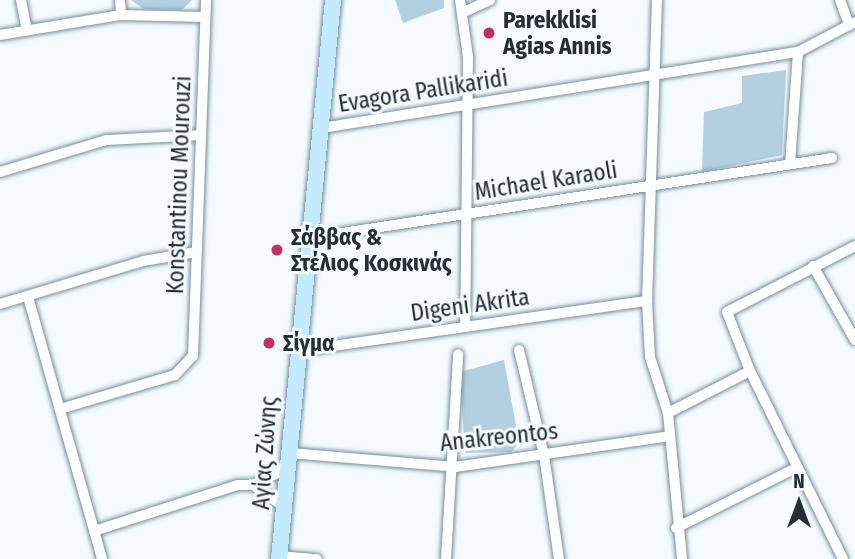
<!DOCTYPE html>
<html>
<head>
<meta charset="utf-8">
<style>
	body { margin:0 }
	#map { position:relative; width:855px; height:559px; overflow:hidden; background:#f4fafd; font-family:"Fira Sans Condensed",sans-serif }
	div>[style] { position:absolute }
	.green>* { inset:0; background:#b4cfe0 }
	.roads { filter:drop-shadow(0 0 2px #738e9d) drop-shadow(0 0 2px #738e9d) }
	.street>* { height:10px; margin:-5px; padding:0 5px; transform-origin:5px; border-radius:5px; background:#fff }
	.secondary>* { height:16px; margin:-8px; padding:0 8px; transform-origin:8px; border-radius:8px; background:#c4ebfd }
	.dots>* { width:19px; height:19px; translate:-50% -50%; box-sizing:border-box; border:4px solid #f4fafd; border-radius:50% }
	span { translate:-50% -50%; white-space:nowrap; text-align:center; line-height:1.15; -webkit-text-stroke:6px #f4fafd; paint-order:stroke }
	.poi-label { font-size:23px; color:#232e35; font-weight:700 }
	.left { translate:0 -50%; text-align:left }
	.street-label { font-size:23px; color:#232e35 }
	.north { position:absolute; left:764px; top:468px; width:70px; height:70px; -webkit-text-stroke:5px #f4fafd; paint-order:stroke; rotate:0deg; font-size:19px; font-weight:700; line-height:28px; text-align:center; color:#232e35 }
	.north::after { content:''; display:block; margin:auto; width:24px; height:32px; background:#232e35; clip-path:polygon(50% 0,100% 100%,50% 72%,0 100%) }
</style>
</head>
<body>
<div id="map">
	<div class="green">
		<i style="clip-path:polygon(131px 0,192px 0,182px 10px,144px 9px)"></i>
		<i style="clip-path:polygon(395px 0,444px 0,444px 8px,403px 23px)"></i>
		<i style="clip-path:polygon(786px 70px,782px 155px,702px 172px,704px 112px,742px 103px,742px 76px)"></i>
		<i style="clip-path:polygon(504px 360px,519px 443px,511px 452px,465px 453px,460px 372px)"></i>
	</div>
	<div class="roads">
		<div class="street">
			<i style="left:21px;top:0;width:31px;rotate:79deg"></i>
			<i style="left:120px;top:0;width:15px;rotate:86deg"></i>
			<i style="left:460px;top:0;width:58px;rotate:82deg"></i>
			<i style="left:468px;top:57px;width:270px;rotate:90.6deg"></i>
			<i style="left:657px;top:0;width:301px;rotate:91.9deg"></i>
			<i style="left:647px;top:301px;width:56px;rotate:86.9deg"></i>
			<i style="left:650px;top:357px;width:59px;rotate:72.2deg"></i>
			<i style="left:668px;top:413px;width:147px;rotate:84.5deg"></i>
			<i style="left:840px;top:0;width:27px;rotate:70deg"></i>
			<i style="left:462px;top:13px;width:31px;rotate:-25deg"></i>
			<i style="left:0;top:35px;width:123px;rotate:-9.4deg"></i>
			<i style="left:121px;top:15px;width:84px;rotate:1.4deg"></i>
			<i style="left:322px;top:128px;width:482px;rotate:-9.1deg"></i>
			<i style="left:798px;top:52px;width:64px;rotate:-27.8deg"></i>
			<i style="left:790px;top:164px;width:112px;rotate:-85.9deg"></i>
			<i style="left:0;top:172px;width:112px;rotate:-16.7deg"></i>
			<i style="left:107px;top:140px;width:94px;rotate:-3deg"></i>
			<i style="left:309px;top:238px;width:529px;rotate:-8.7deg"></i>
			<i style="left:813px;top:266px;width:85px;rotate:60.4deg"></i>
			<i style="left:28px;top:297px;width:272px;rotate:74.2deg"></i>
			<i style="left:0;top:304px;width:149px;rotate:-16.7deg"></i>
			<i style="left:143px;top:261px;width:54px;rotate:-9.6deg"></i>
			<i style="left:519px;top:350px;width:108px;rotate:76.6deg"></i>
			<i style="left:544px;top:455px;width:105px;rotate:81.8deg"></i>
			<i style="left:298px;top:351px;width:353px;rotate:-8.2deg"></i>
			<i style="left:60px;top:409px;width:120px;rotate:-16.5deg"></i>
			<i style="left:175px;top:375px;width:26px;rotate:-47deg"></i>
			<i style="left:193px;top:356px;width:356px;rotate:-87.9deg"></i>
			<i style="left:668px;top:413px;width:92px;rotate:-27.1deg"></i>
			<i style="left:290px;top:453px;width:166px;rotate:4.8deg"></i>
			<i style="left:455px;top:467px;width:216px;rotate:-8.2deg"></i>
			<i style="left:253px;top:485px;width:38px;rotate:35deg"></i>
			<i style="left:676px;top:528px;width:136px;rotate:-26.6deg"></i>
			<i style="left:94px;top:531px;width:151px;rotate:-17.7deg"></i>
			<i style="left:238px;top:485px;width:15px"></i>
			<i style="left:253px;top:485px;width:39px;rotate:-26deg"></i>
			<i style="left:279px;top:556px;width:38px;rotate:5deg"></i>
			<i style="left:446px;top:559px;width:205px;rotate:-86.6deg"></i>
			<i style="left:843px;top:559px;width:210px;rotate:-116.3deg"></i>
			<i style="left:750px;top:371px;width:63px;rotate:-111.3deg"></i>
			<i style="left:727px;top:312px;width:144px;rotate:-27.3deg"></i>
		</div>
		<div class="secondary">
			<i style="left:279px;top:559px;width:562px;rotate:-84.48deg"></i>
		</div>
	</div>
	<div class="dots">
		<i style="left:489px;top:33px;background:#c03262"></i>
		<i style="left:277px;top:250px;background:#c03262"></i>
		<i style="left:269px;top:343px;background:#c03262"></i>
	</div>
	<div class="poi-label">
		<span class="left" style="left:503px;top:33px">Parekklisi<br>Agias Annis</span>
		<span class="left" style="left:291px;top:250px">Σάββας &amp;<br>Στέλιος Κοσκινάς</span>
		<span class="left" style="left:283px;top:343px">Σίγμα</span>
	</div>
	<div class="street-label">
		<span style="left:423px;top:91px;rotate:-9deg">Evagora Pallikaridi</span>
		<span style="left:546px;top:181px;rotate:-9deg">Michael Karaoli</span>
		<span style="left:179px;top:185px;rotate:-88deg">Konstantinou Mourouzi</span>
		<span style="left:470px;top:305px;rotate:-8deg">Digeni Akrita</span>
		<span style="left:499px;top:437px;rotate:-6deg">Anakreontos</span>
		<span style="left:265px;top:453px;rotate:-86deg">Αγίας Ζώνης</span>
	</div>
	<div class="north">N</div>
</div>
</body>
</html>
